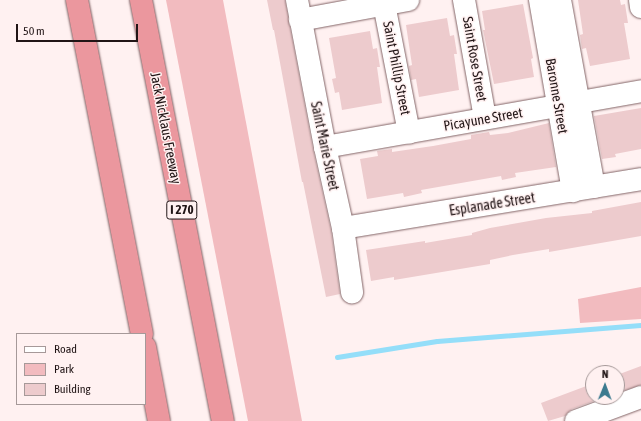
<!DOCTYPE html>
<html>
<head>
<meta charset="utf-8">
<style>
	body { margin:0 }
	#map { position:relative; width:641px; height:421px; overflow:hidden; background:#fff1f1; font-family:"Asap Condensed",sans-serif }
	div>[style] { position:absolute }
	.green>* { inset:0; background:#f2bbbf }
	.stream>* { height:5px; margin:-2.5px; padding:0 2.5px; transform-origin:2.5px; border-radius:2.5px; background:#94def9 }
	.building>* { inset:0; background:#edcbcd }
	.roads { filter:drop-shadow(0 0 1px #836567) drop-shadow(0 0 1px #836567) }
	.minor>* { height:22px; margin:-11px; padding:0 11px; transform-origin:11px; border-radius:11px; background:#fff }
	.highway>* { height:22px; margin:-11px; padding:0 11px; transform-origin:11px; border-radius:11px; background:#eb979e }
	span { translate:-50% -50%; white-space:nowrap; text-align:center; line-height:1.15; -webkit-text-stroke:3px #fff1f1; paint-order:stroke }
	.shield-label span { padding:1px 3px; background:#fff1f1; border:1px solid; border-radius:3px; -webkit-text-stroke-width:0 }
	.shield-label { font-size:13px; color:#211516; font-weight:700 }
	.street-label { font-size:14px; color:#211516 }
	.legend { position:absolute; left:16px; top:333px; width:130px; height:72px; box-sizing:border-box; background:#fff1f1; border:1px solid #a69999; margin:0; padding:5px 7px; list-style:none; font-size:12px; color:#211516 }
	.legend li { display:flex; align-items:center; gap:8px; height:20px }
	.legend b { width:20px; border:1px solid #a69999 }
	.north { position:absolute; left:585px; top:365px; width:40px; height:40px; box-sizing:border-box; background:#fff1f1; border:1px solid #a69999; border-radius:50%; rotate:1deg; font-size:11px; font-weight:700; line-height:16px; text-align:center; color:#211516 }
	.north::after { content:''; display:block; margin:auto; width:14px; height:18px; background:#3c7a8f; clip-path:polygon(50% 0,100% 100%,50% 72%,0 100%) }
	.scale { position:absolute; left:16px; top:24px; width:122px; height:18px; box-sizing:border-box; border:2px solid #211516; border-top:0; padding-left:5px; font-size:12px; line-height:14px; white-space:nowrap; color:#211516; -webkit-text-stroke:3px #fff1f1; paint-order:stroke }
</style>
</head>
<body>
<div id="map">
	<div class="green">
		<i style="clip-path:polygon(166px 0,223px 0,302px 421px,248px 421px)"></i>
		<i style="clip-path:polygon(641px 287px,641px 319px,580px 323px,578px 299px)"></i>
	</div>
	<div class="stream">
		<i style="left:337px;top:357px;width:101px;rotate:-9.1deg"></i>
		<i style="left:437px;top:341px;width:205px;rotate:-4.5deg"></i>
	</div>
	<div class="building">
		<i style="clip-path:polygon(267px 0,285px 0,313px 149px,331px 230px,340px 294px,326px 297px,303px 182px,302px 182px,274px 30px,273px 30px)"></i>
		<i style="clip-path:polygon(578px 0,620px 0,621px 5px,625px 4px,628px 23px,624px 23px,630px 59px,590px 66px,586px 48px,582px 49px,580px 35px,583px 34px)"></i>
		<i style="clip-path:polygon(523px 4px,533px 58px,531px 59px,534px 77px,494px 84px,483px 30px,485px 30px,482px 11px)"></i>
		<i style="clip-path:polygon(447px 18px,450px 36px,454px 35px,457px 54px,454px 54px,459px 90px,419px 97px,416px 79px,411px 80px,409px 66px,412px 65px,406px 25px)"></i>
		<i style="clip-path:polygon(370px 31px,373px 49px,377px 48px,380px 67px,377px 67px,382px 103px,342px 110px,339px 92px,335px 93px,332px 79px,336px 78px,329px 38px)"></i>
		<i style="clip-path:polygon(641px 108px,641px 149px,615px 154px,616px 157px,602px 159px,594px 116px)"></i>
		<i style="clip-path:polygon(549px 123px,556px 167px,515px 173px,516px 177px,502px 180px,501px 176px,421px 190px,422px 193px,404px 197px,403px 193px,367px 199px,360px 159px,378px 156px,377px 151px,392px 149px,392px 152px,433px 146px,471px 139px,471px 135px,489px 132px,490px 135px,508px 133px)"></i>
		<i style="clip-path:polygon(641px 202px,641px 236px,549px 252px,549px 249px,513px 255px,490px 260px,490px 264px,394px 280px,394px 277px,371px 281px,366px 250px,425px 241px,425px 243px,472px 235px,472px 233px,490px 228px,546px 218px,592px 213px,592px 211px)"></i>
		<i style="clip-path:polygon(641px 366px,641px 385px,617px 393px,617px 375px)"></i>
		<i style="clip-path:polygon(589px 385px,594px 401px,572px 409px,565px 416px,548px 421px,541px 403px)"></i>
	</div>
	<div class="roads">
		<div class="minor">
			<i style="left:297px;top:0;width:150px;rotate:79.2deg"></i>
			<i style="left:325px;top:147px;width:83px;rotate:77.5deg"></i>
			<i style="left:343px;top:228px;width:65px;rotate:82deg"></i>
			<i style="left:464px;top:0;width:120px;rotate:79.9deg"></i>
			<i style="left:540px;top:0;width:194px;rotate:80.2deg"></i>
			<i style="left:560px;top:0;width:190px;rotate:79.7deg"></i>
			<i style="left:640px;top:0;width:7px;rotate:82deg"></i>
			<i style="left:384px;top:4px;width:131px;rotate:79deg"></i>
			<i style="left:300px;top:20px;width:110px;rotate:-10.5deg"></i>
			<i style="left:325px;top:147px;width:321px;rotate:-10deg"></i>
			<i style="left:343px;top:228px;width:302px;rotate:-9.3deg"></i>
			<i style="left:576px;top:421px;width:69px;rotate:-20.3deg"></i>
		</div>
		<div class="highway">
			<i style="left:77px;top:0;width:340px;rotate:79deg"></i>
			<i style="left:141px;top:0;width:429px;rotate:79deg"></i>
			<i style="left:145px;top:347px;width:75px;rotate:79.3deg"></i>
		</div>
	</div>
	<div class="shield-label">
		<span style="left:182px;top:210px">I 270</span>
	</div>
	<div class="street-label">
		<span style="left:475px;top:59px;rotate:80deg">Saint Rose Street</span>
		<span style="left:397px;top:68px;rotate:79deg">Saint Phillip Street</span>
		<span style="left:557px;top:96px;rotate:80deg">Baronne Street</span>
		<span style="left:483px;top:119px;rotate:-10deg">Picayune Street</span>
		<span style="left:166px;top:128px;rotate:79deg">Jack Nicklaus Freeway</span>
		<span style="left:325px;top:146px;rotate:78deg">Saint Marie Street</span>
		<span style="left:492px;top:204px;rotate:-9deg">Esplanade Street</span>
	</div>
	<ul class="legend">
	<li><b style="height:5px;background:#fff"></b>Road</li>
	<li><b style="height:11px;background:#f2bbbf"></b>Park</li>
	<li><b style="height:11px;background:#edcbcd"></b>Building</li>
	</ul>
	<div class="north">N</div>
	<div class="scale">50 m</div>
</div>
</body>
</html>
